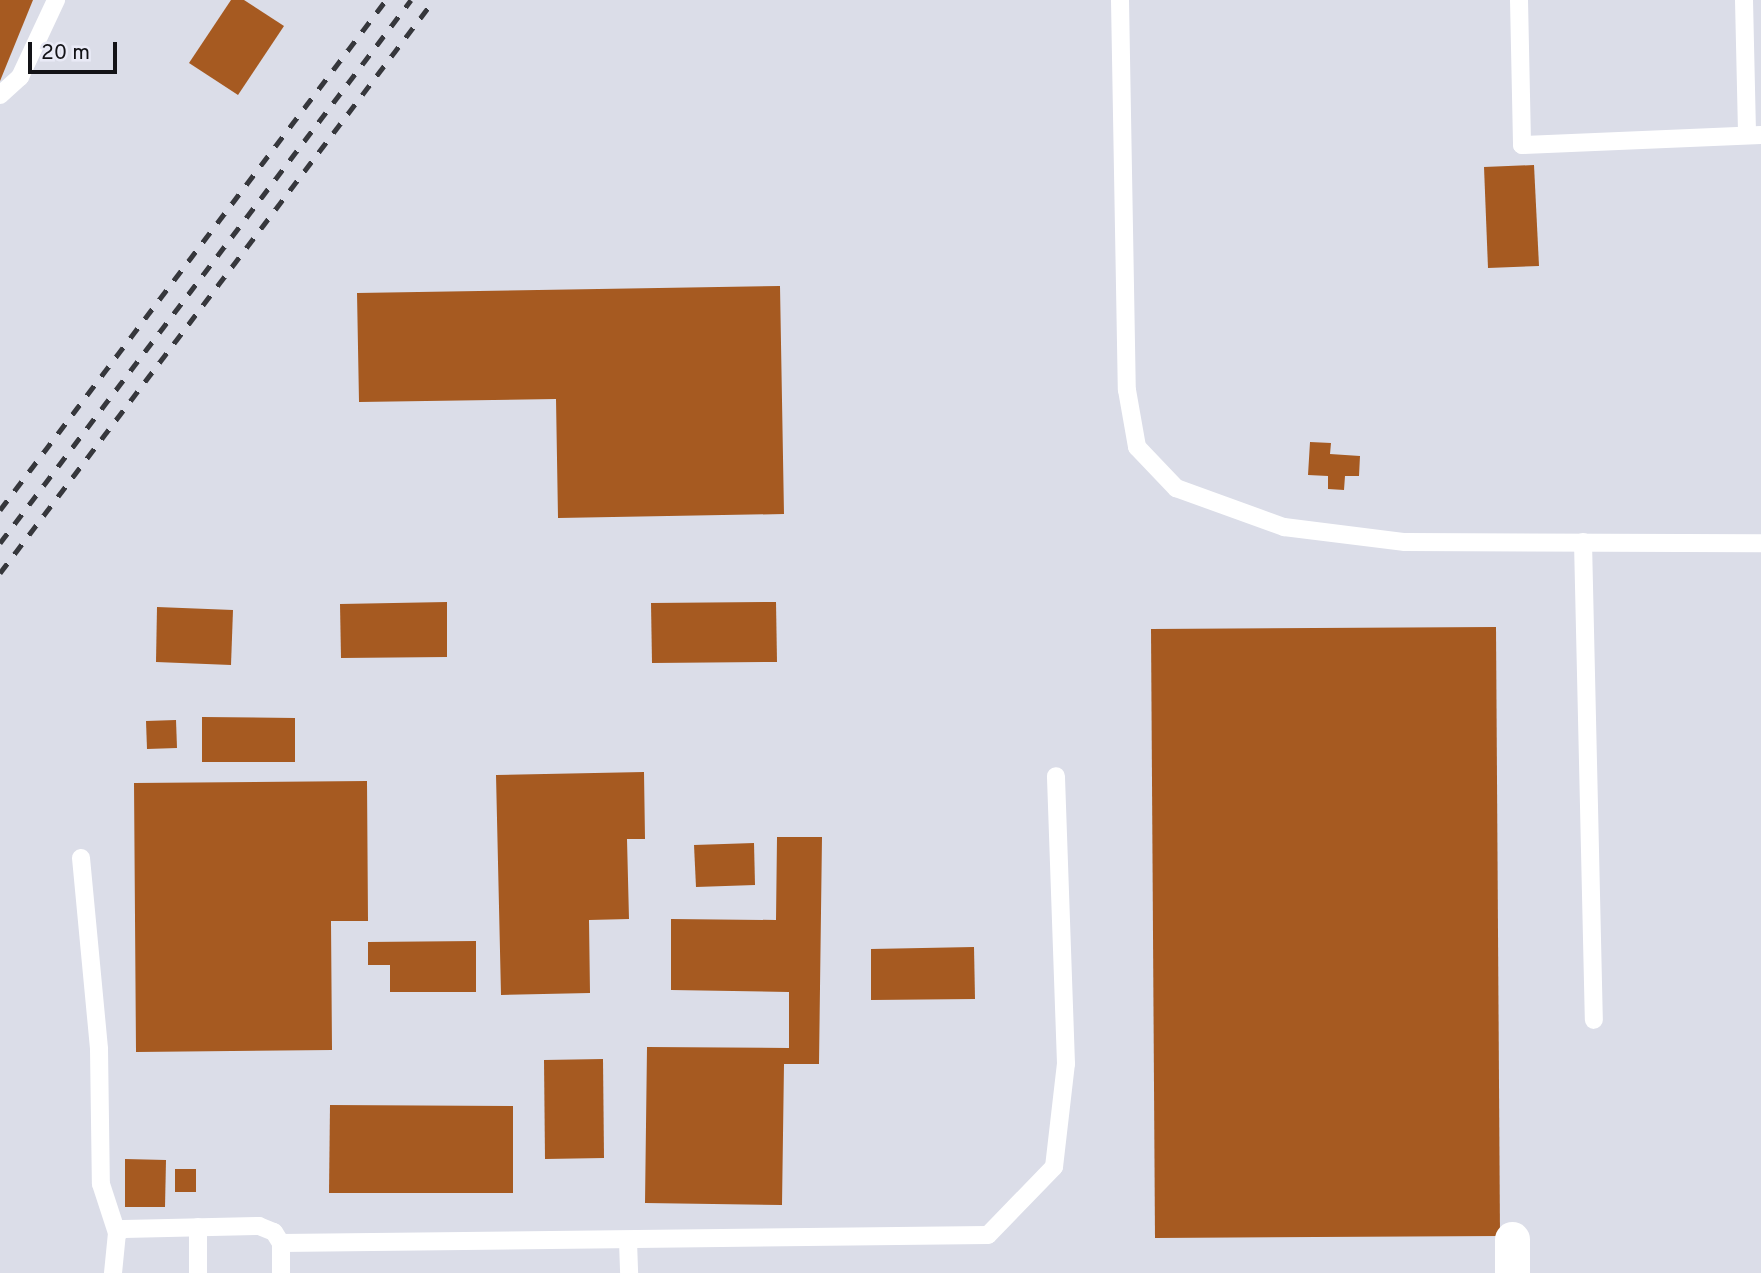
<!DOCTYPE html>
<html>
<head>
<meta charset="utf-8">
<style>
	body { margin:0 }
	#map { position:relative; width:1761px; height:1273px; overflow:hidden; background:#dbdde8; font-family:Overpass,sans-serif }
	div>[style] { position:absolute }
	.building>* { inset:0; background:#a65a21 }
	.lane>* { height:18px; margin:-9px; padding:0 9px; transform-origin:9px; border-radius:9px; background:#fff }
	.street>* { height:35px; margin:-17.5px; padding:0 17.5px; transform-origin:17.5px; border-radius:17.5px; background:#fff }
	.rail>* { height:5px; margin-top:-2.5px; transform-origin:0; background:repeating-linear-gradient(90deg,#36373c 0 12px,transparent 0 24px) }
	span { translate:-50% -50%; white-space:nowrap; text-align:center; line-height:1.15; -webkit-text-stroke:6px #e9eaf6; paint-order:stroke }
	.scale { position:absolute; left:28px; top:42px; width:89px; height:32px; box-sizing:border-box; border:4px solid #131317; border-top:0; padding-left:9px; font-size:21px; line-height:24px; white-space:nowrap; color:#131317; -webkit-text-stroke:5px #e9eaf6; paint-order:stroke }
</style>
</head>
<body>
<div id="map">
	<div class="building">
		<i style="clip-path:polygon(0 0,33px 0,0 81px)"></i>
		<i style="clip-path:polygon(231px 0,244px 0,284px 26px,238px 95px,189px 63px)"></i>
		<i style="clip-path:polygon(1534px 165px,1539px 266px,1488px 268px,1484px 167px)"></i>
		<i style="clip-path:polygon(780px 286px,784px 514px,558px 518px,556px 399px,359px 402px,357px 293px)"></i>
		<i style="clip-path:polygon(1310px 442px,1331px 443px,1330px 454px,1360px 456px,1359px 476px,1345px 476px,1344px 490px,1328px 489px,1328px 476px,1308px 475px)"></i>
		<i style="clip-path:polygon(447px 602px,447px 657px,341px 658px,340px 604px)"></i>
		<i style="clip-path:polygon(776px 602px,777px 662px,652px 663px,651px 603px)"></i>
		<i style="clip-path:polygon(157px 607px,233px 610px,231px 665px,156px 662px)"></i>
		<i style="clip-path:polygon(1496px 627px,1500px 1236px,1155px 1238px,1151px 629px)"></i>
		<i style="clip-path:polygon(202px 717px,295px 718px,295px 762px,202px 762px)"></i>
		<i style="clip-path:polygon(176px 720px,177px 748px,147px 749px,146px 721px)"></i>
		<i style="clip-path:polygon(644px 772px,645px 839px,627px 839px,629px 919px,589px 920px,590px 993px,501px 995px,496px 775px)"></i>
		<i style="clip-path:polygon(367px 781px,368px 921px,331px 921px,332px 1050px,136px 1052px,134px 783px)"></i>
		<i style="clip-path:polygon(777px 837px,822px 837px,819px 1064px,784px 1064px,782px 1205px,645px 1203px,647px 1047px,789px 1048px,789px 992px,671px 990px,671px 919px,776px 920px)"></i>
		<i style="clip-path:polygon(754px 843px,755px 885px,696px 887px,694px 845px)"></i>
		<i style="clip-path:polygon(476px 941px,476px 992px,390px 992px,390px 965px,368px 965px,368px 942px)"></i>
		<i style="clip-path:polygon(974px 947px,975px 999px,871px 1000px,871px 949px)"></i>
		<i style="clip-path:polygon(603px 1059px,604px 1158px,545px 1159px,544px 1060px)"></i>
		<i style="clip-path:polygon(330px 1105px,513px 1106px,513px 1193px,329px 1193px)"></i>
		<i style="clip-path:polygon(125px 1159px,166px 1160px,165px 1207px,125px 1207px)"></i>
		<i style="clip-path:polygon(175px 1169px,196px 1169px,196px 1192px,175px 1192px)"></i>
	</div>
	<div class="lane">
		<i style="left:1120px;top:0;width:390px;rotate:89deg"></i>
		<i style="left:1127px;top:390px;width:58px;rotate:80deg"></i>
		<i style="left:1137px;top:447px;width:57px;rotate:46.4deg"></i>
		<i style="left:1176px;top:488px;width:115px;rotate:19.9deg"></i>
		<i style="left:1284px;top:527px;width:122px;rotate:7.1deg"></i>
		<i style="left:1405px;top:542px;width:356px;rotate:0.2deg"></i>
		<i style="left:1519px;top:0;width:145px;rotate:88.8deg"></i>
		<i style="left:1522px;top:145px;width:239px;rotate:-2.4deg"></i>
		<i style="left:1744px;top:0;width:135px;rotate:88.7deg"></i>
		<i style="left:0;top:95px;width:27px;rotate:-42deg"></i>
		<i style="left:20px;top:77px;width:85px;rotate:-64.9deg"></i>
		<i style="left:1583px;top:542px;width:478px;rotate:88.7deg"></i>
		<i style="left:81px;top:858px;width:192px;rotate:84.6deg"></i>
		<i style="left:99px;top:1049px;width:135px;rotate:89.2deg"></i>
		<i style="left:101px;top:1184px;width:52px;rotate:71.9deg"></i>
		<i style="left:628px;top:1241px;width:32px;rotate:88deg"></i>
		<i style="left:281px;top:1243px;width:707px;rotate:-0.65deg"></i>
		<i style="left:988px;top:1235px;width:95px;rotate:-45.9deg"></i>
		<i style="left:1054px;top:1167px;width:104px;rotate:-83.4deg"></i>
		<i style="left:1066px;top:1064px;width:288px;rotate:-92deg"></i>
		<i style="left:113px;top:1273px;width:40px;rotate:-84.3deg"></i>
		<i style="left:117px;top:1233px;width:8px;rotate:-30deg"></i>
		<i style="left:124px;top:1229px;width:135px;rotate:-1.3deg"></i>
		<i style="left:259px;top:1226px;width:16px;rotate:22deg"></i>
		<i style="left:274px;top:1232px;width:13px;rotate:58deg"></i>
		<i style="left:281px;top:1243px;width:30px;rotate:90deg"></i>
		<i style="left:198px;top:1273px;width:46px;rotate:-90deg"></i>
	</div>
	<div class="street">
		<i style="left:1512px;top:1239px;width:34px;rotate:90deg"></i>
	</div>
	<div class="rail">
		<i style="left:0;top:510px;width:640px;rotate:-52.88deg"></i>
		<i style="left:0;top:543px;width:681px;rotate:-52.88deg"></i>
		<i style="left:0;top:573px;width:719px;rotate:-52.86deg"></i>
	</div>
	<div class="scale">20 m</div>
</div>
</body>
</html>
